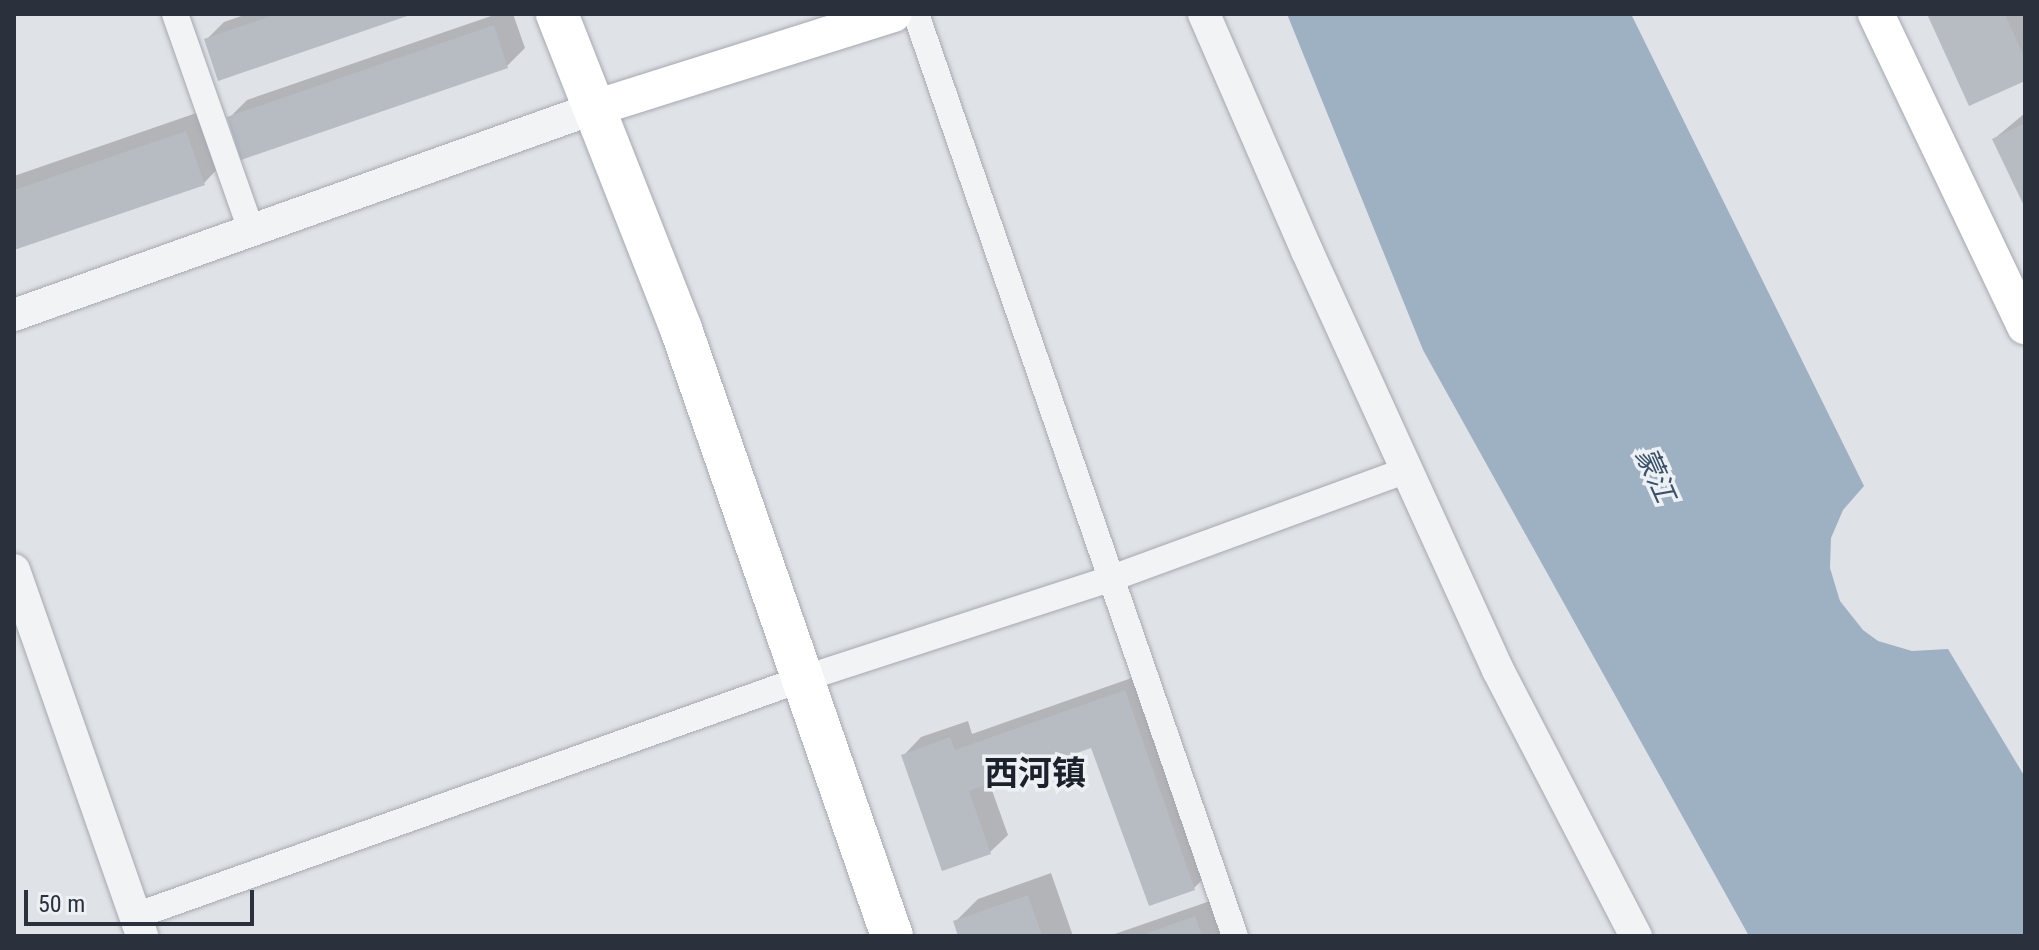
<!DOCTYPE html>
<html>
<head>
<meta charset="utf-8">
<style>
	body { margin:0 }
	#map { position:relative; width:2039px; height:950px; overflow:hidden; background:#dfe2e6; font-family:"Roboto Condensed","Noto Sans SC",sans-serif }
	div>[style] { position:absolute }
	.water>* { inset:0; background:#9eb1c3 }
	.shadow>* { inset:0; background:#0003 }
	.building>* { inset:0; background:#b7bcc3 }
	.roads { filter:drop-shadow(0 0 2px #a5a9b0) drop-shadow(0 0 2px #a5a9b0) }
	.minor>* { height:26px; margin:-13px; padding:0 13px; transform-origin:13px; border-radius:13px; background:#f1f3f5 }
	.tertiary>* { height:32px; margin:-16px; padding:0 16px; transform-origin:16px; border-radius:16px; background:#f1f3f5 }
	.secondary>* { height:36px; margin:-18px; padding:0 18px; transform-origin:18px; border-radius:18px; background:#fff }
	.trunk>* { height:42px; margin:-21px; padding:0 21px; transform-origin:21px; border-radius:21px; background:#fff }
	span { translate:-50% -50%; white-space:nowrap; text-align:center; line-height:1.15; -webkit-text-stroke:7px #eef1f4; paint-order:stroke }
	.water-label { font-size:28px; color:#39516b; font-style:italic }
	.district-label { font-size:34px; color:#1c222c; font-weight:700 }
	.frame { position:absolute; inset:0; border:16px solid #2a313c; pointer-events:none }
	.scale { position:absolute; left:24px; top:890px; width:230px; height:36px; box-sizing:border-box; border:4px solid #2a313c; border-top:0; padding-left:10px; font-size:24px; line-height:28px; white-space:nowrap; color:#2a313c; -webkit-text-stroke:6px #eef1f4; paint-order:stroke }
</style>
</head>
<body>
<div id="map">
	<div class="water">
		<i style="clip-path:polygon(1287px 14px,1631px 14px,1864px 486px,1843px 510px,1831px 538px,1830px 568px,1840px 601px,1863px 630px,1878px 641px,1912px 651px,1948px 649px,2025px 777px,2025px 936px,1749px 936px,1423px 350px)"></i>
	</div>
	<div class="shadow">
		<i style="clip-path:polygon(247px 14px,408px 14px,206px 40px,224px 22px)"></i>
		<i style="clip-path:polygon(497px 14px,513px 14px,525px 48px,507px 66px,229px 118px,247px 100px)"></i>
		<i style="clip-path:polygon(1930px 14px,2025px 14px,2025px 79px)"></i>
		<i style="clip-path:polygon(208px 109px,226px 160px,204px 183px,14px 248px,14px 176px)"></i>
		<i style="clip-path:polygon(2025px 113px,2025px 204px,1994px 139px)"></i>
		<i style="clip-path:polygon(1143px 674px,1206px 876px,1194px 888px,1092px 746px,989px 782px,1008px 835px,990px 852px,904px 755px,921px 737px,968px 721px,972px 734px)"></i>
		<i style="clip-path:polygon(1051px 873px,1073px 936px,960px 936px,955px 922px,978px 899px)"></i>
		<i style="clip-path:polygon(1213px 900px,1226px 936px,1109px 936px)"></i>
	</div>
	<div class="building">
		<i style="clip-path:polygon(276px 14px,413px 14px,218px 81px,204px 39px)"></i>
		<i style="clip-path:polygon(1927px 14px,2005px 14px,2025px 59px,2025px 81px,1969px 106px)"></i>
		<i style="clip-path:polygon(494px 25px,508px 68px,241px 160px,227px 117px)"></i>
		<i style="clip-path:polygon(2025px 123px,2025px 208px,1992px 139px)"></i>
		<i style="clip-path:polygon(186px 131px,205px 185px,14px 250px,14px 190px)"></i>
		<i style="clip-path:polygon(1125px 690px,1195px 890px,1149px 906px,1091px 748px,969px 791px,991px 854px,942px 871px,901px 755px,950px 737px,955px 750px)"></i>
		<i style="clip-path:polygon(1028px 895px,1042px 936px,958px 936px,953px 921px)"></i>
		<i style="clip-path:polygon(1195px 916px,1202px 936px,1140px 936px)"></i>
	</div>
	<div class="roads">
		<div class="minor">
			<i style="left:175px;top:14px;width:229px;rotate:70.6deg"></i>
			<i style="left:916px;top:14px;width:976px;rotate:70.92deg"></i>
			<i style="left:135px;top:916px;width:708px;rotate:-19.56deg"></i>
			<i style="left:802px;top:679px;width:326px;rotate:-18deg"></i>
			<i style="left:1112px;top:578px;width:314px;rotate:-20.1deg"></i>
		</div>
		<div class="tertiary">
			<i style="left:1204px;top:14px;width:258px;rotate:66.5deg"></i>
			<i style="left:1307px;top:251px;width:460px;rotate:65.5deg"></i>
			<i style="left:1498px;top:670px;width:300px;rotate:62.6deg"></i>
			<i style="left:14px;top:315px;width:617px;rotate:-19.61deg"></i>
			<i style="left:14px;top:570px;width:388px;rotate:70.7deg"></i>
		</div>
		<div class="secondary">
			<i style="left:1876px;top:14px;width:346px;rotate:64.5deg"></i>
			<i style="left:595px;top:108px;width:313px;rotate:-17.5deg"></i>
		</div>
		<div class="trunk">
			<i style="left:557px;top:14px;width:339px;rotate:68.5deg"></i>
			<i style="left:681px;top:329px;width:643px;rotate:70.83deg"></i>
		</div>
	</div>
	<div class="water-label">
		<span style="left:1655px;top:475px;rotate:66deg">蒙江</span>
	</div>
	<div class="district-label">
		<span style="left:1035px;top:774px">西河镇</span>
	</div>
	<div class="frame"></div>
	<div class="scale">50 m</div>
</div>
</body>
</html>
